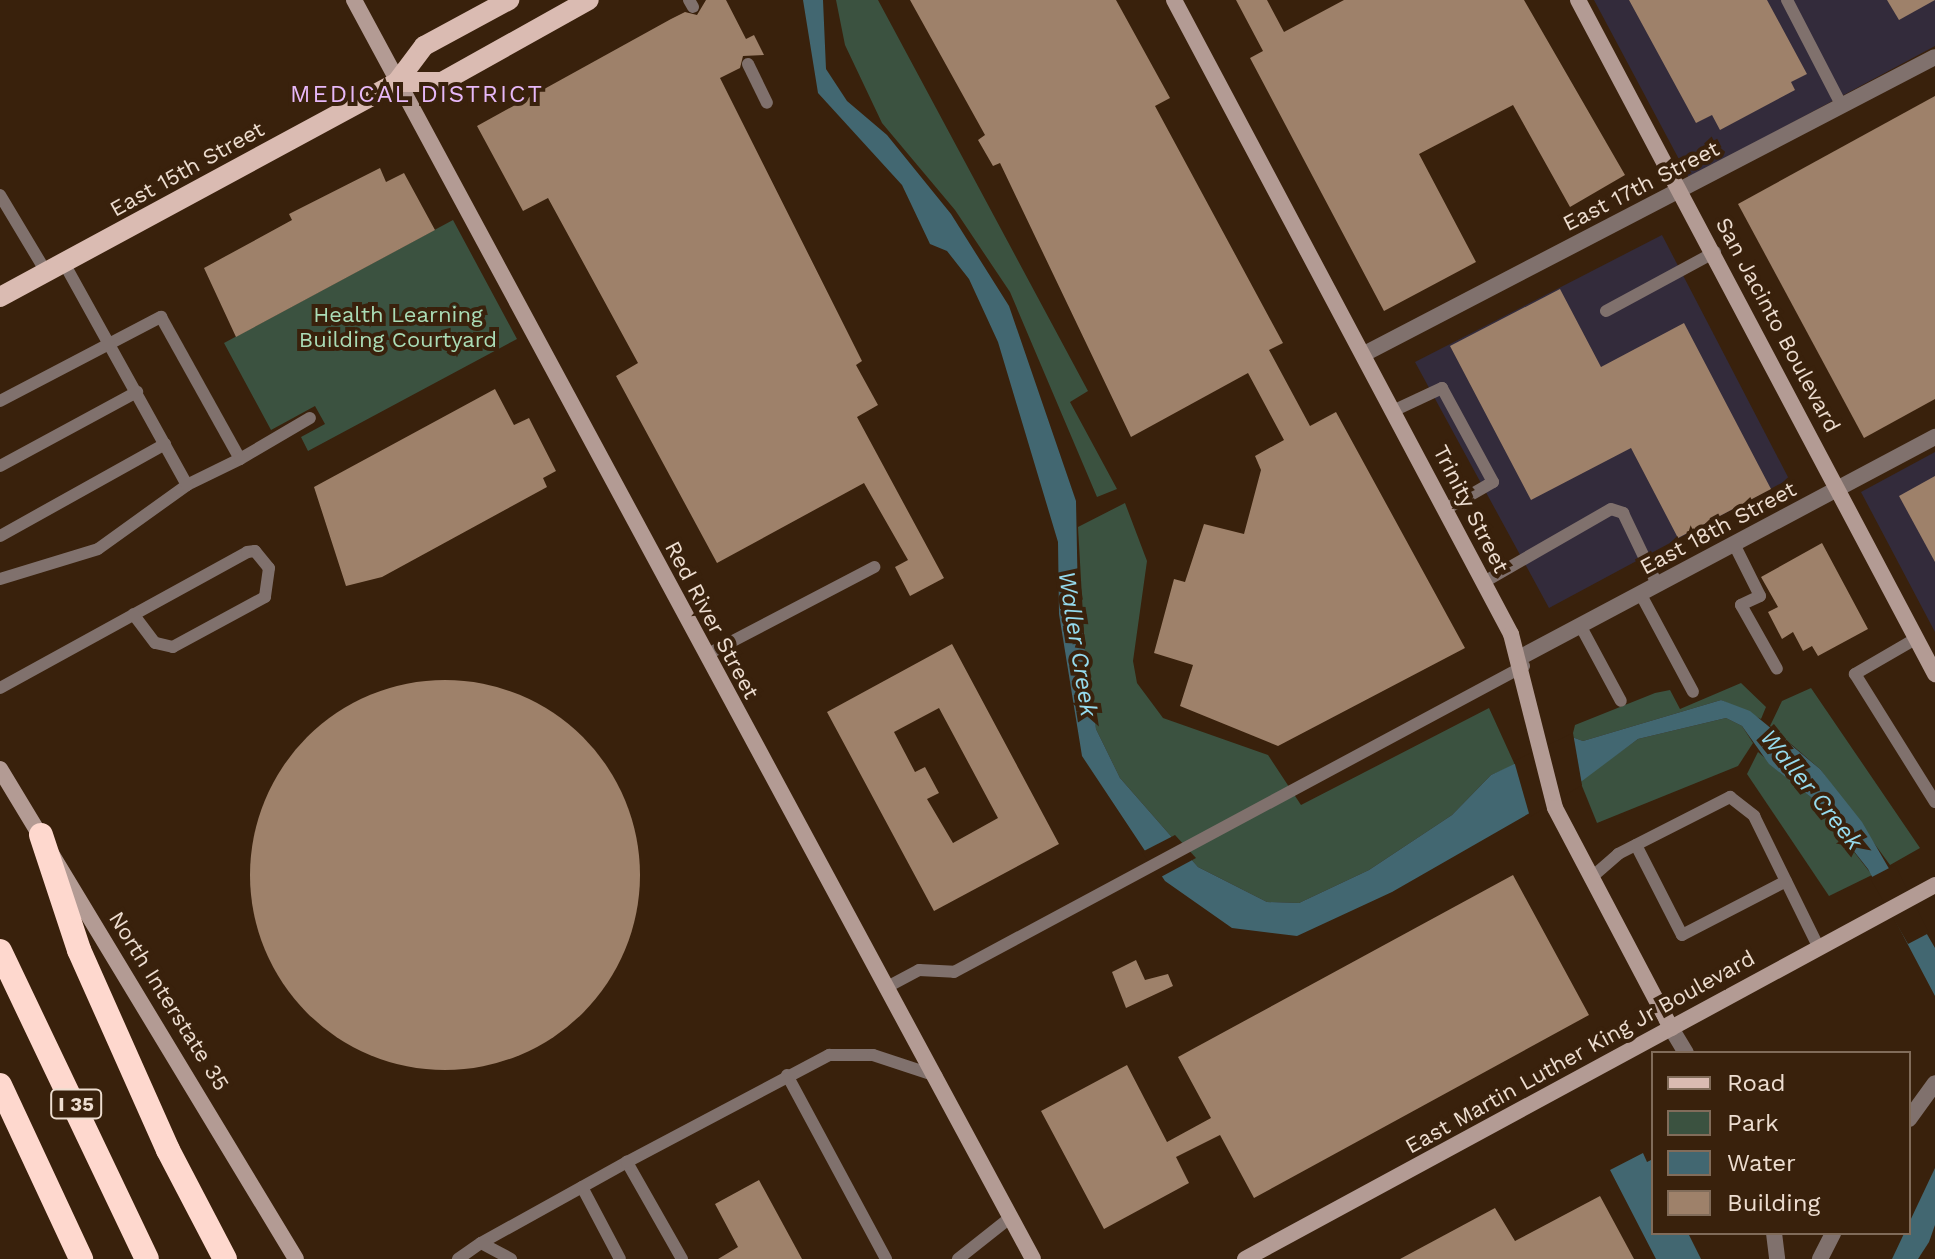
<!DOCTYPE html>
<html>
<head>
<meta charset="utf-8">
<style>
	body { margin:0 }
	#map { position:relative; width:1935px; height:1259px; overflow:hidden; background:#39210c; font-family:"Work Sans",sans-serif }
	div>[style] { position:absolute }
	.commercial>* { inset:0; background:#332b3b }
	.green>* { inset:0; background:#3b5240 }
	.water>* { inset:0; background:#426771 }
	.pier>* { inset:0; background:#39210c }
	.building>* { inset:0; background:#9e816a }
	.round { border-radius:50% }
	.service>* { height:12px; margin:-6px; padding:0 6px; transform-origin:6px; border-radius:6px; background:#80716d }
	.minor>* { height:16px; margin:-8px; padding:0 8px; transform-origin:8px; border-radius:8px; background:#80716d }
	.tertiary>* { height:16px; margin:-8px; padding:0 8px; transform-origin:8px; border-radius:8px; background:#80716d }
	.secondary>* { height:16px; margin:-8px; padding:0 8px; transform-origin:8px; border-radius:8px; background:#b39b94 }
	.primary>* { height:20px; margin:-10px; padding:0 10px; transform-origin:10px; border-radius:10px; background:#dabbb2 }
	.motorway>* { height:24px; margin:-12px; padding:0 12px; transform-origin:12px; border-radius:12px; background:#fed8ce }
	span { translate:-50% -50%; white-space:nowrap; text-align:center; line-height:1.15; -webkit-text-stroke:8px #39210c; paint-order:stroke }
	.shield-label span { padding:2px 6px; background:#39210c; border:2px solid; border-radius:6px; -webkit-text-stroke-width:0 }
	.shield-label { font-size:20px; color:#edddd0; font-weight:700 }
	.street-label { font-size:22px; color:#edddd0 }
	.park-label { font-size:22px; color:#aadcb6 }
	.neighbourhood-label { font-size:24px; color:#e7b8f8; letter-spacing:2px }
	.water-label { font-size:24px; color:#95daed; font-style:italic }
	.legend { position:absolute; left:1651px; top:1051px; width:260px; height:184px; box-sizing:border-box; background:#39210c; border:2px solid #816c5a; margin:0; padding:10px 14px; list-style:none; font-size:24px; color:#edddd0 }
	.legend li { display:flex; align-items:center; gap:16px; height:40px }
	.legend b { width:40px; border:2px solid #816c5a }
</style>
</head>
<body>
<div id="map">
	<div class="commercial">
		<i style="clip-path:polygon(1594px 0,1935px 0,1935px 46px,1689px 178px)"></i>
		<i style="clip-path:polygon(1662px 235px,1789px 479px,1549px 608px,1415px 362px)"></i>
		<i style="clip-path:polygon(1935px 452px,1935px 632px,1861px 492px)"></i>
	</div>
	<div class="green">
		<i style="clip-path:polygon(836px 0,878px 0,1088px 391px,1070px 402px,1117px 489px,1097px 497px,1010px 292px,955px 210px,882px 123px,845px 45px)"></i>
		<i style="clip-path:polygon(453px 220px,517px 339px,308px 451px,301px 437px,325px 424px,315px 406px,271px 430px,224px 343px)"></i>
		<i style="clip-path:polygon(1125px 503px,1147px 561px,1133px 661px,1137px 683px,1163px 718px,1268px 755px,1301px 805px,1489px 708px,1515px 765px,1491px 775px,1452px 815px,1369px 870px,1299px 903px,1267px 902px,1198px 867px,1120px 778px,1096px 729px,1087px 686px,1078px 527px)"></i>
		<i style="clip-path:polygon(1741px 683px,1766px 707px,1761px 719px,1721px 700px,1583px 741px,1572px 737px,1575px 725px,1655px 693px,1670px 690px,1680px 709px)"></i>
		<i style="clip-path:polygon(1811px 688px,1920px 848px,1890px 865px,1820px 769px,1770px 726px,1782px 701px)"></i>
		<i style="clip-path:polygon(1726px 718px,1742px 726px,1753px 743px,1738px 766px,1597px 823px,1580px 781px,1638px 739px)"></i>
		<i style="clip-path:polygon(1758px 752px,1812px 798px,1872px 875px,1829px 896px,1747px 774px)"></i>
	</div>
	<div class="water">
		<i style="clip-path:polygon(803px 0,823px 0,826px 69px,847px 101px,887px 135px,951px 214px,1009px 306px,1076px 501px,1078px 601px,1096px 729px,1120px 778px,1198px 867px,1267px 902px,1299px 903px,1369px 870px,1452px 815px,1491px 775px,1572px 737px,1583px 741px,1721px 700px,1750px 711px,1820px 769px,1862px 822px,1935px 948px,1935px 996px,1868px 869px,1812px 798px,1769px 764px,1742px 726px,1726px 718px,1638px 739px,1570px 790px,1392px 892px,1297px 936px,1232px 928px,1165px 881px,1082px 756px,1059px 614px,1058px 542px,998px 342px,969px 279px,947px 251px,930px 244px,902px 185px,818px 93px)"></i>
		<i style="clip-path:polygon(1643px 1153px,1647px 1162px,1653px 1159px,1653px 1233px,1688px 1233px,1701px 1259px,1656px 1259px,1610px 1170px)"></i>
		<i style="clip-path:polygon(1935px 1168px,1935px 1225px,1929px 1242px,1918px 1259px,1892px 1259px)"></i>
	</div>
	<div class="pier">
		<i style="clip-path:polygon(1573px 733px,1582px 785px,1530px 817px,1514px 761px)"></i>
		<i style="clip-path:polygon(1175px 835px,1196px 858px,1159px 878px,1142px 852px)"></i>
		<i style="clip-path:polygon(1895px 865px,1929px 933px,1908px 944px,1870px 878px)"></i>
	</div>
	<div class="building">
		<i style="clip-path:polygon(706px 0,726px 0,746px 39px,754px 35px,764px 55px,743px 56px,740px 68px,720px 78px,862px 361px,856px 365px,878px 405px,857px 417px,944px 578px,910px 596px,895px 567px,908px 560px,864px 483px,717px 563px,616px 376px,638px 363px,548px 198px,523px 211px,477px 126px,671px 19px,685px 12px,697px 15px)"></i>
		<i style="clip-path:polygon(910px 0,1116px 0,1170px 98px,1155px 106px,1283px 343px,1269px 350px,1310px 426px,1336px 412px,1465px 648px,1278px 746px,1180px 706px,1193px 665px,1154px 653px,1174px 579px,1185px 582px,1204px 524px,1244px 534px,1261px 470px,1255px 456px,1284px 440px,1248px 373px,1131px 437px,1000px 163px,993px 166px,978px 140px,985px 135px)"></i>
		<i style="clip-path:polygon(1236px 0,1267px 0,1284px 32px,1344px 0,1524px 0,1625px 175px,1570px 207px,1513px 105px,1419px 154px,1476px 262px,1384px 311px,1250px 58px,1263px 51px)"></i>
		<i style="clip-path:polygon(1629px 0,1767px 0,1807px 74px,1791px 82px,1795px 90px,1720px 130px,1712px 115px,1696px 123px)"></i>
		<i style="clip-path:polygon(1887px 0,1935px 0,1899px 20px)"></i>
		<i style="clip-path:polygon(1935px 96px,1935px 399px,1864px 438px,1738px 204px)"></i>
		<i style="clip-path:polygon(380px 168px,386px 182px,404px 173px,435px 230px,236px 337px,204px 268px,292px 220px,289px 214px)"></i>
		<i style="clip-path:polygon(1560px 289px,1601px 367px,1684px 323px,1771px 489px,1678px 538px,1631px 448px,1531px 500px,1450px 346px)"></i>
		<i style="clip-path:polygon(495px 389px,514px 425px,529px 418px,556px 471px,543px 478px,547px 487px,382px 577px,346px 586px,314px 487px)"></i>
		<i style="clip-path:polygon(1935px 476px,1935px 562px,1899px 496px)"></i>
		<i style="clip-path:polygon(1822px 543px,1868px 629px,1818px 656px,1812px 646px,1803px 651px,1793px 632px,1782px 639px,1768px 612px,1778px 607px,1761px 577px)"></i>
		<i style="clip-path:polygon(evenodd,952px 644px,1059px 844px,934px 911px,827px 712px,952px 644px,939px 708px,998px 818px,953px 843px,927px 799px,939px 793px,925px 767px,915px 772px,894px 732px,939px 708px)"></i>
		<i class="round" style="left:250px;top:680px;width:390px;height:390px"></i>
		<i style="clip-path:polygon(1513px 875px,1589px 1015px,1254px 1198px,1220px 1135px,1176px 1157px,1189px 1183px,1104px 1229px,1041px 1111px,1127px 1065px,1167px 1142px,1211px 1118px,1178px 1057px)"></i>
		<i style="clip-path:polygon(1136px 960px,1145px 980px,1168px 974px,1173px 986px,1126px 1008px,1112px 972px)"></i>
		<i style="clip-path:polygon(759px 1180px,802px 1259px,718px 1259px,738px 1247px,715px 1204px)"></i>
		<i style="clip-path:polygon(1600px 1196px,1634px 1259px,1400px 1259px,1495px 1208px,1515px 1241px)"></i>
	</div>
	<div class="service">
		<i style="left:689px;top:0;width:8px;rotate:60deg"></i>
		<i style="left:1787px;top:0;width:119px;rotate:62.6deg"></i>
		<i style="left:748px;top:64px;width:43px;rotate:64deg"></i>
		<i style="left:0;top:195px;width:90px;rotate:59.1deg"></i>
		<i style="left:1606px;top:311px;width:124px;rotate:-28.4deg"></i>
		<i style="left:0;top:401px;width:182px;rotate:-27.6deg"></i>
		<i style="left:161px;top:317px;width:162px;rotate:60.9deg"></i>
		<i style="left:240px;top:459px;width:59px;rotate:153.9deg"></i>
		<i style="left:1395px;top:410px;width:52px;rotate:-25.1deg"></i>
		<i style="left:1442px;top:388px;width:107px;rotate:61.5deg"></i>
		<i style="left:1493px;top:482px;width:54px;rotate:150.1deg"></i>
		<i style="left:240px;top:459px;width:81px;rotate:-30.4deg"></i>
		<i style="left:0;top:466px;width:156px;rotate:-28.4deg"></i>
		<i style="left:0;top:536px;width:189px;rotate:-29.1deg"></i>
		<i style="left:1734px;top:544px;width:58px;rotate:63.4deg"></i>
		<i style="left:1760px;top:596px;width:21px;rotate:155deg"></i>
		<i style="left:1741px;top:605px;width:73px;rotate:60.6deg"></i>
		<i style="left:0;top:579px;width:102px;rotate:-17deg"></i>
		<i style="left:98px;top:549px;width:110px;rotate:-35.7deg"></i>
		<i style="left:187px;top:485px;width:254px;rotate:-119deg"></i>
		<i style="left:1484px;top:582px;width:146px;rotate:-29.9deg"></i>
		<i style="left:1611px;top:509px;width:13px;rotate:18deg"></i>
		<i style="left:1623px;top:513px;width:79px;rotate:64.4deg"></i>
		<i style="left:1640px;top:593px;width:112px;rotate:61.8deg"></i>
		<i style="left:1580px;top:625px;width:86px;rotate:61.7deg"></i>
		<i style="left:1917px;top:638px;width:72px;rotate:149.9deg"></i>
		<i style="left:1855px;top:674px;width:151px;rotate:58deg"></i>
		<i style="left:706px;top:655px;width:190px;rotate:-27.6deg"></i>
		<i style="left:0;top:688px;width:282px;rotate:-28.8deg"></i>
		<i style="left:247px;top:552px;width:8px;rotate:-7deg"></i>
		<i style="left:255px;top:551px;width:22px;rotate:51deg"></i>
		<i style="left:269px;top:568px;width:29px;rotate:98deg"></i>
		<i style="left:265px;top:597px;width:105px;rotate:151.5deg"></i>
		<i style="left:173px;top:647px;width:18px;rotate:-167deg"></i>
		<i style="left:155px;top:643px;width:36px;rotate:-127deg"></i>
		<i style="left:1636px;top:845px;width:101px;rotate:62.9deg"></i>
		<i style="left:1682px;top:935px;width:117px;rotate:-27.4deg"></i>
		<i style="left:1592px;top:877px;width:35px;rotate:-41deg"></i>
		<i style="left:1618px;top:854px;width:126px;rotate:-27deg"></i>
		<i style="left:1730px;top:797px;width:31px;rotate:38deg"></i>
		<i style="left:1754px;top:816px;width:145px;rotate:63.8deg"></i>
		<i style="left:889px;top:986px;width:34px;rotate:-28deg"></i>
		<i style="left:919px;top:970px;width:35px;rotate:3deg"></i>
		<i style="left:954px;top:972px;width:647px;rotate:-28.23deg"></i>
		<i style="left:787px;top:1075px;width:209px;rotate:61.7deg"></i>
		<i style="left:582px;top:1187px;width:81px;rotate:62.2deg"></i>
		<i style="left:481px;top:1243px;width:167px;rotate:-29deg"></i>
		<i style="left:458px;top:1259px;width:28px;rotate:-35deg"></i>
		<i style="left:481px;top:1243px;width:34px;rotate:28deg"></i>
		<i style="left:682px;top:1259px;width:112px;rotate:-119.6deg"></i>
		<i style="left:627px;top:1162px;width:229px;rotate:-27.9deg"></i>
		<i style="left:829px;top:1055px;width:44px"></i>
		<i style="left:873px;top:1055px;width:67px;rotate:18.2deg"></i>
		<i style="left:958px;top:1259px;width:68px;rotate:-38.4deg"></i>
	</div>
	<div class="minor">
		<i style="left:1366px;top:353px;width:641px;rotate:-27.48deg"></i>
		<i style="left:1521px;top:657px;width:469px;rotate:-28deg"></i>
	</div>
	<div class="tertiary">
		<i style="left:1671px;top:1028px;width:29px;rotate:59deg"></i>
		<i style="left:1909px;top:1119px;width:44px;rotate:-54.2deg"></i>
		<i style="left:1774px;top:1233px;width:26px;rotate:83deg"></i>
		<i style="left:1820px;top:1259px;width:29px;rotate:-63deg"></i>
	</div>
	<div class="secondary">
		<i style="left:354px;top:0;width:1430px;rotate:61.66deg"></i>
		<i style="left:1174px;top:0;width:718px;rotate:62.01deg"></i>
		<i style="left:1511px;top:634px;width:179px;rotate:75.8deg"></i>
		<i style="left:1555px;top:808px;width:249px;rotate:62.2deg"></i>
		<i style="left:1578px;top:0;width:763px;rotate:62.09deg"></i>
		<i style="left:0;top:769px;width:572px;rotate:58.86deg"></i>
		<i style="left:1245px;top:1259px;width:785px;rotate:-28.46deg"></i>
	</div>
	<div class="primary">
		<i style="left:397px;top:82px;width:45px"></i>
		<i style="left:442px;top:82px;width:168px;rotate:-29.2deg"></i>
		<i style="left:0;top:297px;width:451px;rotate:-28.4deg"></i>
		<i style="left:397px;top:82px;width:45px;rotate:-53.1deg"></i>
		<i style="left:424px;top:46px;width:97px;rotate:-28.4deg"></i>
	</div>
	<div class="motorway">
		<i style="left:41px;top:835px;width:121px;rotate:71.7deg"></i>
		<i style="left:79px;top:950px;width:219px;rotate:66deg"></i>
		<i style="left:168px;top:1150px;width:123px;rotate:62.4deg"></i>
		<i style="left:0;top:951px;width:341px;rotate:64.5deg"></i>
		<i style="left:0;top:1085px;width:192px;rotate:65deg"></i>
	</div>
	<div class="shield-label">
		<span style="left:76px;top:1104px">I 35</span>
	</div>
	<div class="street-label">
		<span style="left:187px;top:169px;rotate:-29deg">East 15th Street</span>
		<span style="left:1641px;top:186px;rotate:-27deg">East 17th Street</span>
		<span style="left:1778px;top:325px;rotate:62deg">San Jacinto Boulevard</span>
		<span style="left:1471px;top:509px;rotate:63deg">Trinity Street</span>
		<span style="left:1718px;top:528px;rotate:-28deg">East 18th Street</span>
		<span style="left:712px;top:620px;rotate:62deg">Red River Street</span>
		<span style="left:169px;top:1001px;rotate:58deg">North Interstate 35</span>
		<span style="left:1580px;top:1052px;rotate:-29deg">East Martin Luther King Jr Boulevard</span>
	</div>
	<div class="park-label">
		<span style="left:398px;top:327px">Health Learning<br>Building Courtyard</span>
	</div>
	<div class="neighbourhood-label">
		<span style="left:417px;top:95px">MEDICAL DISTRICT</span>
	</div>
	<div class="water-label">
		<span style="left:1077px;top:644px;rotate:81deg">Waller Creek</span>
		<span style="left:1811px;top:790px;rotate:51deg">Waller Creek</span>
	</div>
	<ul class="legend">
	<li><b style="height:10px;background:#dabbb2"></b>Road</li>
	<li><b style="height:22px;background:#3b5240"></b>Park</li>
	<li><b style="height:22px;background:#426771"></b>Water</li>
	<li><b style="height:22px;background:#9e816a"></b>Building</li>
	</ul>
</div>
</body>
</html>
